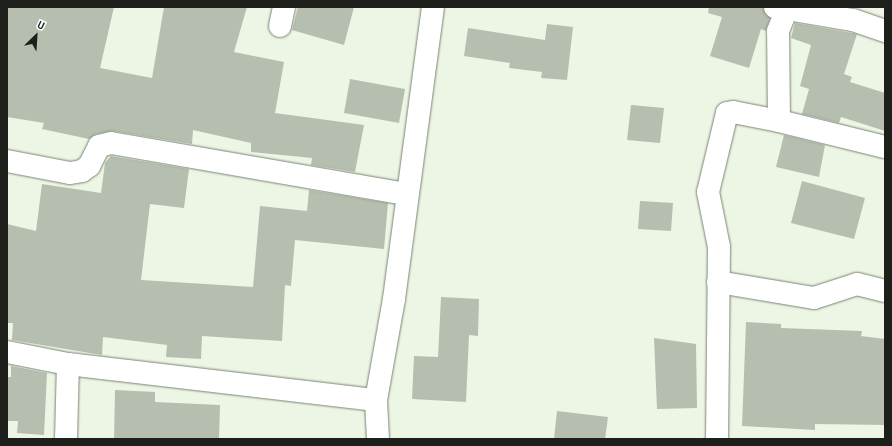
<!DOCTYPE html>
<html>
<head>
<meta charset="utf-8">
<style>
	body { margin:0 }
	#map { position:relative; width:892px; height:446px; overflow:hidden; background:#edf6e5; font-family:"Archivo Narrow",sans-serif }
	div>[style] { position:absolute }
	.building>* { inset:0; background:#b6beaf }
	.roads { filter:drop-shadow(0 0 1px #7b8374) drop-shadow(0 0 1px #7b8374) }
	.minor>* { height:22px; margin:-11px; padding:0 11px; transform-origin:11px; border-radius:11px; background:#fff }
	span { translate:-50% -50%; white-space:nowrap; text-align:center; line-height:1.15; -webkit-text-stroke:3.5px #fff; paint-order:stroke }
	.frame { position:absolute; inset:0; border:8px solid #1d201a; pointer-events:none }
	.north { position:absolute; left:16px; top:16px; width:40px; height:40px; -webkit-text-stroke:3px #fff; paint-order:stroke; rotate:25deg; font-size:11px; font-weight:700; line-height:16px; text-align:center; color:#1d201a }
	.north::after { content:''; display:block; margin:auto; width:14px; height:18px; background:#1d201a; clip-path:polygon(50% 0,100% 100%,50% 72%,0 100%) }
</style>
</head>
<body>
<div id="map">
	<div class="building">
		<i style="clip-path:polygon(7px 7px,114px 7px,100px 68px,152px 78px,164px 7px,247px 7px,234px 52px,284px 62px,275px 113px,364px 125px,355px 172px,311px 165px,312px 158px,251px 152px,251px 143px,193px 130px,192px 144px,113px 131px,96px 134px,89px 139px,42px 129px,44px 123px,7px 117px)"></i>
		<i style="clip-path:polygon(298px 7px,354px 7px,344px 45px,292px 30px)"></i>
		<i style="clip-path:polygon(709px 7px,763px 7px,770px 18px,766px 31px,761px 29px,749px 68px,710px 56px,722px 17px,708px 13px)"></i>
		<i style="clip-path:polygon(795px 23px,857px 34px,844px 74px,852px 77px,850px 82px,885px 93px,885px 131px,841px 117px,839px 123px,802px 114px,809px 89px,800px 86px,811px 45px,791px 38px)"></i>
		<i style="clip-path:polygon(547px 24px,573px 27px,567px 80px,541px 78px,542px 72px,509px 68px,510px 63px,464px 56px,468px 28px,545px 40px)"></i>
		<i style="clip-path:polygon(350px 79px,405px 89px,399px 123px,344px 113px)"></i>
		<i style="clip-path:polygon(631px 105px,664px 108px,660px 143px,627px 140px)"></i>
		<i style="clip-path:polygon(784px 135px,825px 145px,819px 177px,776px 167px)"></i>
		<i style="clip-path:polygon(111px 156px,189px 169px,184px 208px,150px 204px,141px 280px,253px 287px,260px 206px,307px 211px,309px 190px,388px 203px,384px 249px,295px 240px,291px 286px,285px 285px,282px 341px,202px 336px,201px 359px,166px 357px,167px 345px,103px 337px,102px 355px,12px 340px,13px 323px,7px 323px,7px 224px,36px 231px,42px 184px,101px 193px,105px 163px)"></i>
		<i style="clip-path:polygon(802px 181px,865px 198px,854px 239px,791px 223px)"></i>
		<i style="clip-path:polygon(640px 201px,673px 203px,671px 231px,638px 229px)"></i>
		<i style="clip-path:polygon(441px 297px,479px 299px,478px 336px,469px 335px,466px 402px,412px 399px,414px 356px,438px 357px)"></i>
		<i style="clip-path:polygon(746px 322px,781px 324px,781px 328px,862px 331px,861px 336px,885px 339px,885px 425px,815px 424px,815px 430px,742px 426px)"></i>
		<i style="clip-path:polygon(654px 338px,696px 344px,697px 408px,657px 409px)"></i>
		<i style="clip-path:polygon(11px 366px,47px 373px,44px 435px,17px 433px,18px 421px,7px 421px,7px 377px,11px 377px)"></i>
		<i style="clip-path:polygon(115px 390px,155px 392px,155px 402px,220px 405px,219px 439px,114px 439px)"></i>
		<i style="clip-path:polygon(557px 411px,608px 417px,605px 439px,554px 439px)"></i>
	</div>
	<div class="roads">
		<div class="minor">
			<i style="left:775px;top:7px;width:79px;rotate:9.5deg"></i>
			<i style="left:853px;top:20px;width:34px;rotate:19deg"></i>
			<i style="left:280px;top:26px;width:19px;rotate:-78deg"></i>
			<i style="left:779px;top:121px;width:90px;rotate:-90.6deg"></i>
			<i style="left:778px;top:31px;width:24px;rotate:-68deg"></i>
			<i style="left:7px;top:161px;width:64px;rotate:10.8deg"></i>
			<i style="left:70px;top:173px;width:12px;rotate:-9deg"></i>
			<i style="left:82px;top:171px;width:9px;rotate:-36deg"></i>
			<i style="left:89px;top:166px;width:22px;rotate:-63deg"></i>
			<i style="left:99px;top:146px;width:12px;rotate:-14deg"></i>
			<i style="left:111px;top:143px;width:300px;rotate:9.8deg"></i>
			<i style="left:718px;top:282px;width:97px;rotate:9.5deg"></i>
			<i style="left:814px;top:298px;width:45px;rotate:-18deg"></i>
			<i style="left:857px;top:284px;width:29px;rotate:14deg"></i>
			<i style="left:7px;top:352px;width:62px;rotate:11.1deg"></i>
			<i style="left:68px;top:364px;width:310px;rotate:6.7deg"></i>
			<i style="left:66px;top:439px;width:75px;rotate:-88.5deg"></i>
			<i style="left:378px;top:439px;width:39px;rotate:-93deg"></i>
			<i style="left:376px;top:400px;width:103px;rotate:-79.9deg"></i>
			<i style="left:394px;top:299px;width:295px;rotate:-82.4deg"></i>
			<i style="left:717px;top:439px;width:192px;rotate:-89.4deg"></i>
			<i style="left:719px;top:247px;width:56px;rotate:-101.3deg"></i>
			<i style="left:708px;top:192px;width:81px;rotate:-76.5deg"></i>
			<i style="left:727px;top:113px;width:6px;rotate:-9deg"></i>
			<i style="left:733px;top:112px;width:47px;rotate:11.1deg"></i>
			<i style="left:779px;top:121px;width:109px;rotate:13.8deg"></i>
		</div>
	</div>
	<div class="frame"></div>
	<div class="north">U</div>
</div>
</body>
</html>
